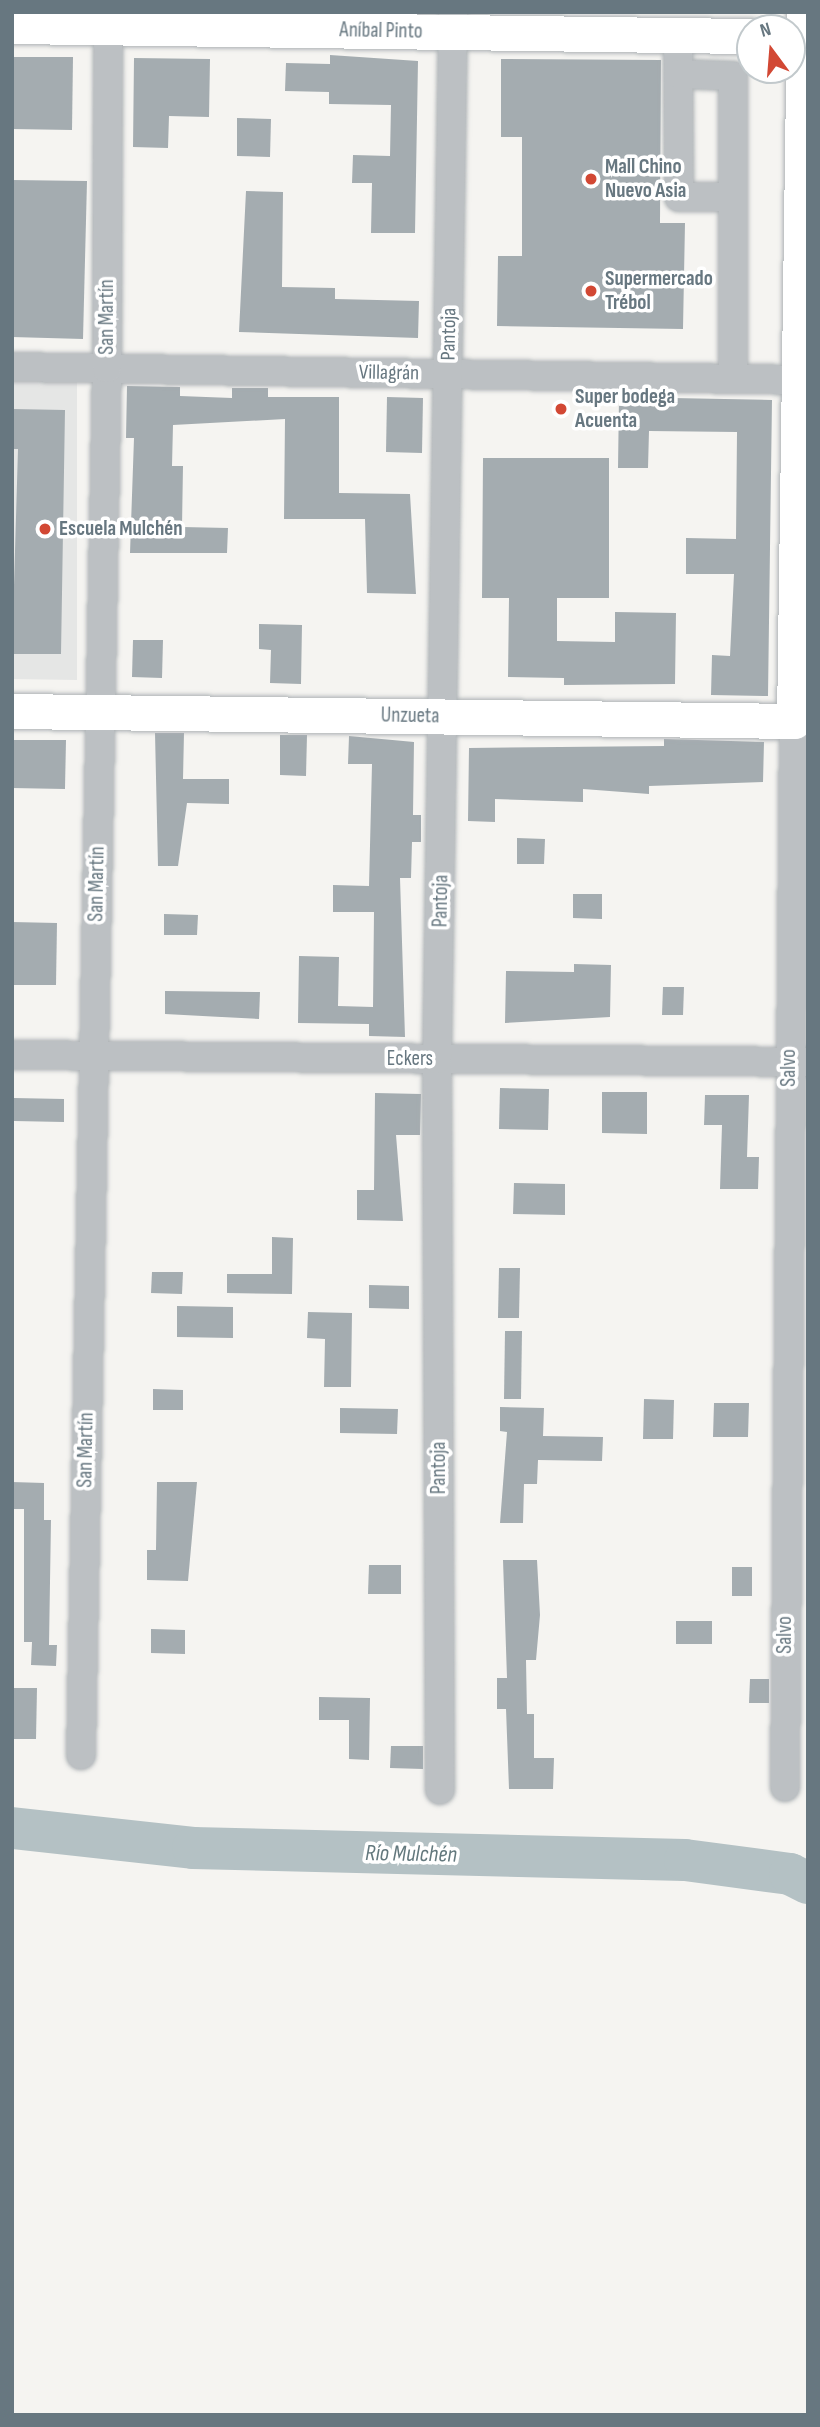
<!DOCTYPE html>
<html>
<head>
<meta charset="utf-8">
<style>
	body { margin:0 }
	#map { position:relative; width:820px; height:2427px; overflow:hidden; background:#f5f4f1; font-family:"Sofia Sans Condensed",sans-serif }
	div>[style] { position:absolute }
	.built>* { inset:0; background:#e5e6e5 }
	.river>* { height:42px; margin:-21px; padding:0 21px; transform-origin:21px; border-radius:21px; background:#b4c1c4 }
	.building>* { inset:0; background:#a4acb0 }
	.roads { filter:drop-shadow(0 0 2px #aeb3b6) drop-shadow(0 0 2px #aeb3b6) }
	.minor>* { height:28px; margin:-14px; padding:0 14px; transform-origin:14px; border-radius:14px; background:#bcc0c3 }
	.major>* { height:35px; margin:-17.5px; padding:0 17.5px; transform-origin:17.5px; border-radius:17.5px; background:#fff }
	.dots>* { width:19px; height:19px; translate:-50% -50%; box-sizing:border-box; border:4px solid #fff; border-radius:50% }
	span { translate:-50% -50%; white-space:nowrap; text-align:center; line-height:1.15; -webkit-text-stroke:7px #fff; paint-order:stroke }
	.street-label { font-size:21px; color:#677780 }
	.poi-label { font-size:21px; color:#677780; font-weight:700 }
	.left { translate:0 -50%; text-align:left }
	.water-label { font-size:23px; color:#63787d; font-style:italic }
	.frame { position:absolute; inset:0; border:14px solid #677780; pointer-events:none }
	.north { position:absolute; left:736px; top:14px; width:70px; height:70px; box-sizing:border-box; background:#fff; border:2px solid #c2c9cc; border-radius:50%; rotate:344deg; font-size:19px; font-weight:700; line-height:28px; text-align:center; color:#677780 }
	.north::after { content:''; display:block; margin:auto; width:24px; height:32px; background:#d24834; clip-path:polygon(50% 0,100% 100%,50% 72%,0 100%) }
</style>
</head>
<body>
<div id="map">
	<div class="built">
		<i style="clip-path:polygon(12px 379px,77px 380px,77px 680px,12px 679px)"></i>
	</div>
	<div class="river">
		<i style="left:12px;top:1828px;width:182px;rotate:6.3deg"></i>
		<i style="left:193px;top:1848px;width:492px;rotate:1.4deg"></i>
		<i style="left:685px;top:1860px;width:106px;rotate:7.6deg"></i>
		<i style="left:790px;top:1874px;width:20px;rotate:27deg"></i>
	</div>
	<div class="building">
		<i style="clip-path:polygon(330px 55px,418px 61px,415px 233px,371px 233px,372px 183px,352px 183px,353px 155px,390px 156px,391px 105px,329px 104px,329px 92px,285px 91px,286px 63px,330px 64px)"></i>
		<i style="clip-path:polygon(12px 57px,73px 57px,72px 130px,12px 129px)"></i>
		<i style="clip-path:polygon(134px 58px,210px 59px,209px 117px,169px 116px,168px 148px,133px 147px)"></i>
		<i style="clip-path:polygon(501px 59px,661px 60px,660px 223px,685px 223px,683px 329px,497px 326px,498px 256px,522px 256px,522px 137px,501px 137px)"></i>
		<i style="clip-path:polygon(237px 118px,271px 119px,270px 157px,237px 156px)"></i>
		<i style="clip-path:polygon(12px 180px,87px 181px,83px 339px,12px 337px)"></i>
		<i style="clip-path:polygon(246px 191px,283px 192px,282px 287px,335px 288px,335px 299px,419px 301px,418px 338px,239px 332px)"></i>
		<i style="clip-path:polygon(127px 386px,180px 387px,180px 396px,232px 398px,232px 388px,268px 388px,268px 397px,339px 397px,339px 493px,410px 494px,416px 594px,367px 593px,365px 519px,284px 519px,285px 419px,173px 425px,172px 466px,183px 466px,182px 527px,228px 528px,227px 553px,130px 553px,134px 438px,126px 438px)"></i>
		<i style="clip-path:polygon(387px 397px,423px 398px,422px 453px,386px 452px)"></i>
		<i style="clip-path:polygon(619px 397px,772px 400px,768px 696px,711px 695px,712px 655px,730px 656px,734px 574px,686px 574px,686px 538px,736px 539px,737px 432px,649px 431px,648px 468px,618px 468px)"></i>
		<i style="clip-path:polygon(12px 409px,65px 410px,61px 654px,12px 654px,18px 449px,12px 449px)"></i>
		<i style="clip-path:polygon(483px 458px,609px 458px,609px 598px,557px 598px,557px 641px,615px 642px,615px 612px,676px 613px,675px 684px,564px 685px,564px 678px,508px 677px,509px 598px,482px 598px)"></i>
		<i style="clip-path:polygon(259px 624px,302px 625px,301px 684px,270px 683px,271px 650px,259px 649px)"></i>
		<i style="clip-path:polygon(133px 640px,163px 640px,162px 678px,132px 677px)"></i>
		<i style="clip-path:polygon(155px 733px,184px 733px,183px 779px,229px 779px,229px 804px,187px 803px,178px 866px,158px 866px)"></i>
		<i style="clip-path:polygon(280px 735px,307px 735px,306px 776px,280px 775px)"></i>
		<i style="clip-path:polygon(349px 736px,414px 742px,413px 815px,421px 815px,421px 842px,412px 842px,411px 878px,400px 878px,405px 1037px,369px 1036px,369px 1024px,298px 1023px,299px 956px,339px 957px,338px 1006px,373px 1007px,374px 912px,333px 912px,333px 885px,369px 886px,372px 764px,348px 764px)"></i>
		<i style="clip-path:polygon(664px 739px,764px 742px,763px 782px,649px 786px,649px 794px,583px 789px,583px 802px,495px 799px,495px 822px,468px 821px,469px 748px,664px 746px)"></i>
		<i style="clip-path:polygon(12px 740px,66px 740px,65px 789px,12px 788px)"></i>
		<i style="clip-path:polygon(517px 838px,545px 839px,544px 864px,517px 864px)"></i>
		<i style="clip-path:polygon(573px 894px,602px 894px,602px 919px,573px 918px)"></i>
		<i style="clip-path:polygon(164px 914px,198px 915px,197px 935px,164px 935px)"></i>
		<i style="clip-path:polygon(12px 922px,57px 923px,56px 985px,12px 985px)"></i>
		<i style="clip-path:polygon(574px 964px,611px 965px,610px 1017px,505px 1023px,506px 971px,574px 972px)"></i>
		<i style="clip-path:polygon(663px 987px,684px 987px,683px 1015px,662px 1015px)"></i>
		<i style="clip-path:polygon(165px 991px,260px 992px,259px 1019px,165px 1014px)"></i>
		<i style="clip-path:polygon(500px 1088px,549px 1089px,548px 1130px,499px 1129px)"></i>
		<i style="clip-path:polygon(602px 1092px,647px 1092px,647px 1134px,602px 1133px)"></i>
		<i style="clip-path:polygon(375px 1093px,421px 1094px,420px 1135px,396px 1135px,403px 1221px,357px 1220px,357px 1190px,374px 1190px)"></i>
		<i style="clip-path:polygon(705px 1095px,749px 1095px,747px 1157px,759px 1157px,758px 1189px,720px 1189px,722px 1125px,704px 1125px)"></i>
		<i style="clip-path:polygon(14px 1098px,64px 1099px,64px 1122px,14px 1121px)"></i>
		<i style="clip-path:polygon(514px 1183px,565px 1184px,565px 1215px,513px 1214px)"></i>
		<i style="clip-path:polygon(272px 1237px,293px 1238px,292px 1294px,227px 1293px,227px 1274px,272px 1274px)"></i>
		<i style="clip-path:polygon(499px 1268px,520px 1268px,519px 1318px,498px 1318px)"></i>
		<i style="clip-path:polygon(152px 1272px,183px 1272px,182px 1294px,151px 1293px)"></i>
		<i style="clip-path:polygon(369px 1285px,409px 1286px,409px 1309px,369px 1308px)"></i>
		<i style="clip-path:polygon(177px 1306px,233px 1307px,233px 1338px,177px 1337px)"></i>
		<i style="clip-path:polygon(308px 1312px,352px 1313px,351px 1387px,324px 1387px,325px 1339px,307px 1338px)"></i>
		<i style="clip-path:polygon(505px 1331px,522px 1331px,521px 1399px,504px 1399px)"></i>
		<i style="clip-path:polygon(153px 1389px,183px 1390px,183px 1410px,153px 1410px)"></i>
		<i style="clip-path:polygon(644px 1399px,674px 1400px,673px 1439px,643px 1439px)"></i>
		<i style="clip-path:polygon(714px 1403px,749px 1403px,748px 1437px,713px 1437px)"></i>
		<i style="clip-path:polygon(500px 1407px,544px 1408px,543px 1436px,603px 1437px,602px 1461px,538px 1460px,537px 1484px,524px 1484px,523px 1523px,500px 1523px,507px 1432px,500px 1431px)"></i>
		<i style="clip-path:polygon(340px 1408px,398px 1409px,397px 1434px,340px 1433px)"></i>
		<i style="clip-path:polygon(12px 1482px,44px 1483px,44px 1520px,51px 1520px,49px 1645px,57px 1645px,56px 1666px,31px 1665px,32px 1642px,24px 1642px,24px 1509px,12px 1509px)"></i>
		<i style="clip-path:polygon(157px 1482px,197px 1482px,188px 1581px,147px 1580px,147px 1550px,156px 1550px)"></i>
		<i style="clip-path:polygon(503px 1560px,537px 1560px,540px 1615px,536px 1660px,526px 1660px,527px 1714px,534px 1714px,534px 1758px,554px 1758px,553px 1789px,509px 1789px,506px 1709px,497px 1709px,497px 1678px,507px 1678px)"></i>
		<i style="clip-path:polygon(369px 1565px,401px 1565px,401px 1594px,368px 1594px)"></i>
		<i style="clip-path:polygon(732px 1567px,752px 1567px,752px 1596px,732px 1596px)"></i>
		<i style="clip-path:polygon(676px 1621px,712px 1621px,712px 1644px,676px 1644px)"></i>
		<i style="clip-path:polygon(151px 1629px,185px 1630px,185px 1654px,151px 1653px)"></i>
		<i style="clip-path:polygon(750px 1679px,769px 1679px,769px 1703px,749px 1703px)"></i>
		<i style="clip-path:polygon(12px 1688px,37px 1688px,36px 1739px,12px 1739px)"></i>
		<i style="clip-path:polygon(319px 1697px,370px 1698px,369px 1760px,349px 1759px,349px 1720px,319px 1720px)"></i>
		<i style="clip-path:polygon(391px 1746px,423px 1746px,423px 1769px,390px 1768px)"></i>
	</div>
	<div class="roads">
		<div class="minor">
			<i style="left:678px;top:35px;width:162px;rotate:89.6deg"></i>
			<i style="left:679px;top:197px;width:52px"></i>
			<i style="left:679px;top:74px;width:54px;rotate:2.1deg"></i>
			<i style="left:733px;top:76px;width:303px;rotate:90deg"></i>
			<i style="left:12px;top:367px;width:796px;rotate:0.94deg"></i>
			<i style="left:12px;top:1055px;width:795px;rotate:0.5deg"></i>
			<i style="left:81px;top:1755px;width:1387px;rotate:-88.93deg"></i>
			<i style="left:107px;top:368px;width:356px;rotate:-89.8deg"></i>
			<i style="left:785px;top:1787px;width:1066px;rotate:-89.52deg"></i>
			<i style="left:794px;top:721px;width:14px"></i>
			<i style="left:440px;top:1790px;width:731px;rotate:-90.24deg"></i>
			<i style="left:437px;top:1059px;width:1047px;rotate:-89.12deg"></i>
		</div>
		<div class="major">
			<i style="left:12px;top:26px;width:738px;rotate:0.78deg"></i>
			<i style="left:12px;top:711px;width:782px;rotate:0.73deg"></i>
			<i style="left:794px;top:721px;width:709px;rotate:-89.19deg"></i>
		</div>
	</div>
	<div class="dots">
		<i style="left:591px;top:179px;background:#d24834"></i>
		<i style="left:591px;top:291px;background:#d24834"></i>
		<i style="left:561px;top:409px;background:#d24834"></i>
		<i style="left:45px;top:529px;background:#d24834"></i>
	</div>
	<div class="street-label">
		<span style="left:381px;top:31px;rotate:1deg">Aníbal Pinto</span>
		<span style="left:107px;top:317px;rotate:-90deg">San Martín</span>
		<span style="left:449px;top:334px;rotate:-89deg">Pantoja</span>
		<span style="left:389px;top:373px;rotate:1deg">Villagrán</span>
		<span style="left:410px;top:716px;rotate:1deg">Unzueta</span>
		<span style="left:97px;top:884px;rotate:-89deg">San Martín</span>
		<span style="left:441px;top:901px;rotate:-89deg">Pantoja</span>
		<span style="left:410px;top:1059px">Eckers</span>
		<span style="left:789px;top:1068px;rotate:-90deg">Salvo</span>
		<span style="left:86px;top:1450px;rotate:-89deg">San Martín</span>
		<span style="left:439px;top:1468px;rotate:-90deg">Pantoja</span>
		<span style="left:785px;top:1635px;rotate:-90deg">Salvo</span>
	</div>
	<div class="poi-label">
		<span class="left" style="left:605px;top:179px">Mall Chino<br>Nuevo Asia</span>
		<span class="left" style="left:605px;top:291px">Supermercado<br>Trébol</span>
		<span class="left" style="left:575px;top:409px">Super bodega<br>Acuenta</span>
		<span class="left" style="left:59px;top:529px">Escuela Mulchén</span>
	</div>
	<div class="water-label">
		<span style="left:411px;top:1854px;rotate:1deg">Río Mulchén</span>
	</div>
	<div class="frame"></div>
	<div class="north">N</div>
</div>
</body>
</html>
